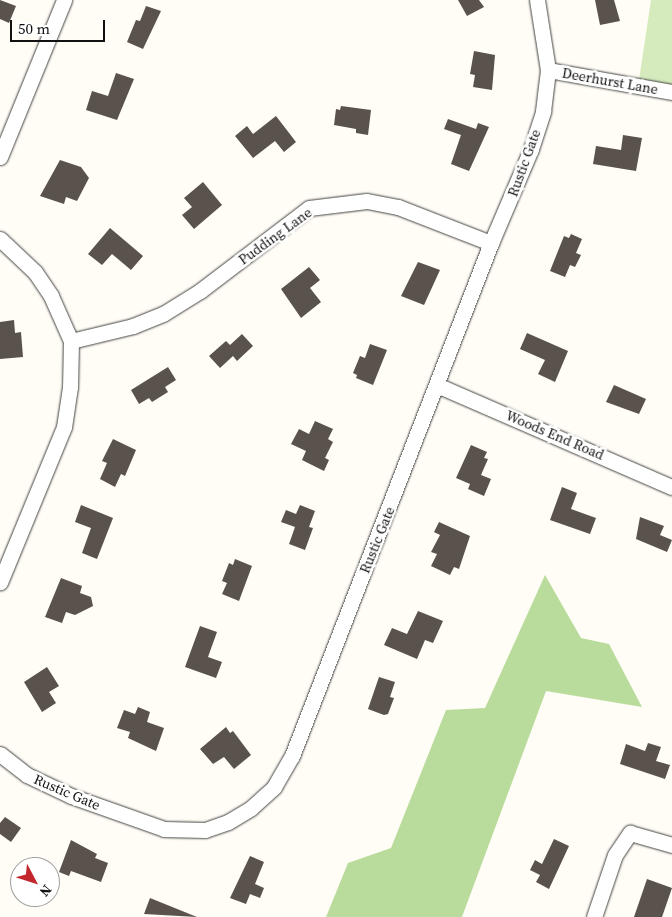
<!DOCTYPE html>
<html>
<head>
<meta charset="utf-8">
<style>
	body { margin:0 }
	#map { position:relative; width:672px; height:917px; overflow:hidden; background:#fffdf5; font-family:"Source Serif 4",serif }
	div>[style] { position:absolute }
	.green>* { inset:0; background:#d5ebbd }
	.forest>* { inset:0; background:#b9dc9c }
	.building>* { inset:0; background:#5a524d }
	.roads { filter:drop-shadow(0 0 1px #444) drop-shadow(0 0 1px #444) }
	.street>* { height:15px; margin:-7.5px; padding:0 7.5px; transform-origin:7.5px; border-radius:7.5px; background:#fff }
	span { translate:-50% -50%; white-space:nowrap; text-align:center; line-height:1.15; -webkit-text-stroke:5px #fff; paint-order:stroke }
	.street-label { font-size:14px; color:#111 }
	.north { position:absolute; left:10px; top:857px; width:50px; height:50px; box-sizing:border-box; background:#fff; border:1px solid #a0a0a0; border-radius:50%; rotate:130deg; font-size:14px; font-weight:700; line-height:20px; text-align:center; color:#111 }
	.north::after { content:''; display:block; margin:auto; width:18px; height:22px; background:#c4262e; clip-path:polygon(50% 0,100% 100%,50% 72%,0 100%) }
	.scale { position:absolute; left:10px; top:20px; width:95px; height:22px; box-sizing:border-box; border:2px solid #111; border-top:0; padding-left:6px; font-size:15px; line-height:18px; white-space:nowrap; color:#111; -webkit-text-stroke:4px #fff; paint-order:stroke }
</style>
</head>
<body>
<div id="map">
	<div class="green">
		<i style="clip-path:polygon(651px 0,672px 0,672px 85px,639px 80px)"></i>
	</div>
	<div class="forest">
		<i style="clip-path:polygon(545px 575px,581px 638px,609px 644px,642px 707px,546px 691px,462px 917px,326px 917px,348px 863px,391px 848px,446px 710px,485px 708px)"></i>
	</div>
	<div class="building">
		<i style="clip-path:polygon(0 0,16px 6px,9px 23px,0 19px)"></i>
		<i style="clip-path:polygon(458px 0,479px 0,484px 7px,467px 16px)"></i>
		<i style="clip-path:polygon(595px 0,614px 0,620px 21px,600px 25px)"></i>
		<i style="clip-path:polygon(146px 6px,161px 11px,143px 49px,127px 42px,136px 20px,140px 21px)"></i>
		<i style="clip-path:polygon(474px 51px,495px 55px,492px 90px,473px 87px,475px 75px,470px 74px)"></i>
		<i style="clip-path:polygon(116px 73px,134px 79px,117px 120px,86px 110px,92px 91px,108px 96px)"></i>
		<i style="clip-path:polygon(341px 106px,371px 110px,368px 135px,356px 133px,356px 129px,334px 125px,336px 109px,340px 110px)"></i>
		<i style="clip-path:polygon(276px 116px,296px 142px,284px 152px,275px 141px,253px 158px,235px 136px,247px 126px,253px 134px)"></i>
		<i style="clip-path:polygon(448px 119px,476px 129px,478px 123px,489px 127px,469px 171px,451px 164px,461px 135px,444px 129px)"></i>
		<i style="clip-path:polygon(623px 135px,642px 138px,636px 171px,593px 164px,596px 146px,621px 150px)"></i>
		<i style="clip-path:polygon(60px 160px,81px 167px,89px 178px,77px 201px,66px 197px,64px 204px,40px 196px)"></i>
		<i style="clip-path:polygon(203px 182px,222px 205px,194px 229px,182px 215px,192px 207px,184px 198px)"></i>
		<i style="clip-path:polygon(110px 228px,143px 256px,131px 270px,112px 254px,102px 265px,88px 254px)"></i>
		<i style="clip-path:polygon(571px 234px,582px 239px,576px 253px,581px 255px,575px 267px,570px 265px,565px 277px,550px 271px,564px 236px,569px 238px)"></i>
		<i style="clip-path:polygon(418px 262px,440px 270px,424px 305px,401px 296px)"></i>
		<i style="clip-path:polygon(309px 267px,320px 280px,310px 288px,321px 302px,301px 318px,281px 289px)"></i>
		<i style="clip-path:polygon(14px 320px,15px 333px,21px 332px,23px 357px,0 359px,0 322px)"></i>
		<i style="clip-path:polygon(527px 333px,568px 351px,555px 382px,538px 374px,545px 360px,520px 349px)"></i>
		<i style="clip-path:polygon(242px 334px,253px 346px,237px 361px,233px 356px,220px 368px,209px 356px,226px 341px,230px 345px)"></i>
		<i style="clip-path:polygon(370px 344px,387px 350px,373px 385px,356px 378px,357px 375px,353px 373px,360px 356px,365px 358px)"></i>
		<i style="clip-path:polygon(168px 367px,176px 380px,165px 387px,168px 392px,152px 402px,149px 398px,139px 404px,131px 390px)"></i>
		<i style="clip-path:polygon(614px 385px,646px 399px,639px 414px,606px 402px)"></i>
		<i style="clip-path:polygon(315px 421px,333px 429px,328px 439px,333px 442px,325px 458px,329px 460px,324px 471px,302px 460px,306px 451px,291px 444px,299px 429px,309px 434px)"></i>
		<i style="clip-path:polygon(113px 439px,136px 450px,125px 476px,121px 474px,115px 487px,100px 479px,107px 463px,102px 461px)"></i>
		<i style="clip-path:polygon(471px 445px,487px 452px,484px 458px,488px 459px,481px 475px,491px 479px,484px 496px,468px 489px,470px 484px,456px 478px)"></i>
		<i style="clip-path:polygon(562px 487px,577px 493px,571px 509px,596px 518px,590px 534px,550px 520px)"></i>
		<i style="clip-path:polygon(81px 505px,113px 518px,97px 559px,82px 553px,91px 528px,75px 522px)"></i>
		<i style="clip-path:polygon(300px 505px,315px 511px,309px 527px,313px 528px,305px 550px,289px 544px,295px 527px,281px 522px,286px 510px,296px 514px)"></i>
		<i style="clip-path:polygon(640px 517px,664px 526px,660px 535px,672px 540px,667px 552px,636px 539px)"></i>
		<i style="clip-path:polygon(439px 522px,470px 536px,459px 569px,454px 567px,450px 575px,431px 566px,437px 554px,431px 552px,440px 535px,434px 532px)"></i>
		<i style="clip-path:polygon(235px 559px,252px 566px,239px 601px,222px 594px,227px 583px,222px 581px,229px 563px,233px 565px)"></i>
		<i style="clip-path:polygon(61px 578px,82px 586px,80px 593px,91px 597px,93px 606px,75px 615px,66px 612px,62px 623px,45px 617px)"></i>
		<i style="clip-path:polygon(418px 611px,443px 621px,433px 643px,425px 640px,417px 659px,384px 645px,392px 628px,407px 634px)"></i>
		<i style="clip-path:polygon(200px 626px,217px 632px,208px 657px,222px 662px,216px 678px,185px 667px)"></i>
		<i style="clip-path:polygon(47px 667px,59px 686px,49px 692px,56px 703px,42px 712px,24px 682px)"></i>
		<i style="clip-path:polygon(379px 677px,395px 682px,390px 697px,394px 698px,388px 714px,384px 715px,368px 709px)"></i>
		<i style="clip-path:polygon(138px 707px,150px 712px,147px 722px,164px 728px,156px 751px,128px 738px,130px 732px,117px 728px,124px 710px,135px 714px)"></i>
		<i style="clip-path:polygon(226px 727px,230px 733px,233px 731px,251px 755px,234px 769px,224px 757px,213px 764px,200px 749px)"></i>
		<i style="clip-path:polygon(648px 743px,661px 747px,656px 761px,670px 765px,665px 779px,620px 764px,626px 744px,645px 751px)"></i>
		<i style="clip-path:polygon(5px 817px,21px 828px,11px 842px,0 834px,0 823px)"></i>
		<i style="clip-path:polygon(554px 839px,569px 846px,549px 889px,536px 882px,540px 875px,530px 870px,535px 860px,542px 864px)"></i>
		<i style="clip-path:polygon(71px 840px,97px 854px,95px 858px,108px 863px,101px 882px,71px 871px,69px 876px,59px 872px)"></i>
		<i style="clip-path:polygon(250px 856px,264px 862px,255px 884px,264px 888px,260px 898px,250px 894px,246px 904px,230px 898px)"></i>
		<i style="clip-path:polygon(647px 879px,672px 888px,662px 917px,634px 917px)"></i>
		<i style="clip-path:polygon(150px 898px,197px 917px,144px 914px)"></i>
	</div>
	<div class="roads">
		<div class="street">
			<i style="left:548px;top:70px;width:126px;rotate:10.1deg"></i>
			<i style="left:0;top:157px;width:170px;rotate:-67.8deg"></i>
			<i style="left:0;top:239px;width:48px;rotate:43.3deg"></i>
			<i style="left:35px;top:272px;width:29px;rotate:56deg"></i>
			<i style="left:51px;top:296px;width:49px;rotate:66deg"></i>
			<i style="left:71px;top:341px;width:46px;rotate:91.2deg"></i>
			<i style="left:70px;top:387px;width:40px;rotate:98.5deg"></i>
			<i style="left:64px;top:427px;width:168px;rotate:112.4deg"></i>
			<i style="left:71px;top:341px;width:64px;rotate:-13.6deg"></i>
			<i style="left:133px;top:326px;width:32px;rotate:-22deg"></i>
			<i style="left:163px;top:314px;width:44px;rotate:-31.9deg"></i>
			<i style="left:200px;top:291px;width:137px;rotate:-37.3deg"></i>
			<i style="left:309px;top:208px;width:58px;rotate:-6.9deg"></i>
			<i style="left:367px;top:201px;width:32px;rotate:11deg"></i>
			<i style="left:398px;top:207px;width:100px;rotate:21.2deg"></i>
			<i style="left:437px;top:385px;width:256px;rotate:23.5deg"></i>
			<i style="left:0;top:754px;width:34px;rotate:38deg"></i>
			<i style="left:27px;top:775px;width:49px;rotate:25.5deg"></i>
			<i style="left:71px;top:796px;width:99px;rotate:19.5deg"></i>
			<i style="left:164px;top:829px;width:41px;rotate:1.4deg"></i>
			<i style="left:205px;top:830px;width:24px;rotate:-19deg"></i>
			<i style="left:228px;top:822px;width:27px;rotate:-31deg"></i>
			<i style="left:251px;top:808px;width:31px;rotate:-42deg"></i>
			<i style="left:274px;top:787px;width:36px;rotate:-60deg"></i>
			<i style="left:292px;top:756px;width:550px;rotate:-68.8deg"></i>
			<i style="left:491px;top:243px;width:102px;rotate:-66.9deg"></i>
			<i style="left:531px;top:149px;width:40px;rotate:-72deg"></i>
			<i style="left:543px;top:111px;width:41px;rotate:-83deg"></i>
			<i style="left:548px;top:70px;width:71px;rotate:-98.9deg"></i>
			<i style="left:594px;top:917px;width:65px;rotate:-71.3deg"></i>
			<i style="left:615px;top:855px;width:27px;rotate:-56deg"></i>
			<i style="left:630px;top:833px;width:44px;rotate:15.9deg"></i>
		</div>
	</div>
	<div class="street-label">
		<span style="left:610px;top:81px;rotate:10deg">Deerhurst Lane</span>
		<span style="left:524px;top:163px;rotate:-70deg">Rustic Gate</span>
		<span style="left:275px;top:236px;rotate:-36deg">Pudding Lane</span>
		<span style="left:555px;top:435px;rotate:23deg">Woods End Road</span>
		<span style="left:377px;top:540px;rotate:-68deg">Rustic Gate</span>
		<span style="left:67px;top:792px;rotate:23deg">Rustic Gate</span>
	</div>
	<div class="north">N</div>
	<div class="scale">50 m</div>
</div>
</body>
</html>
